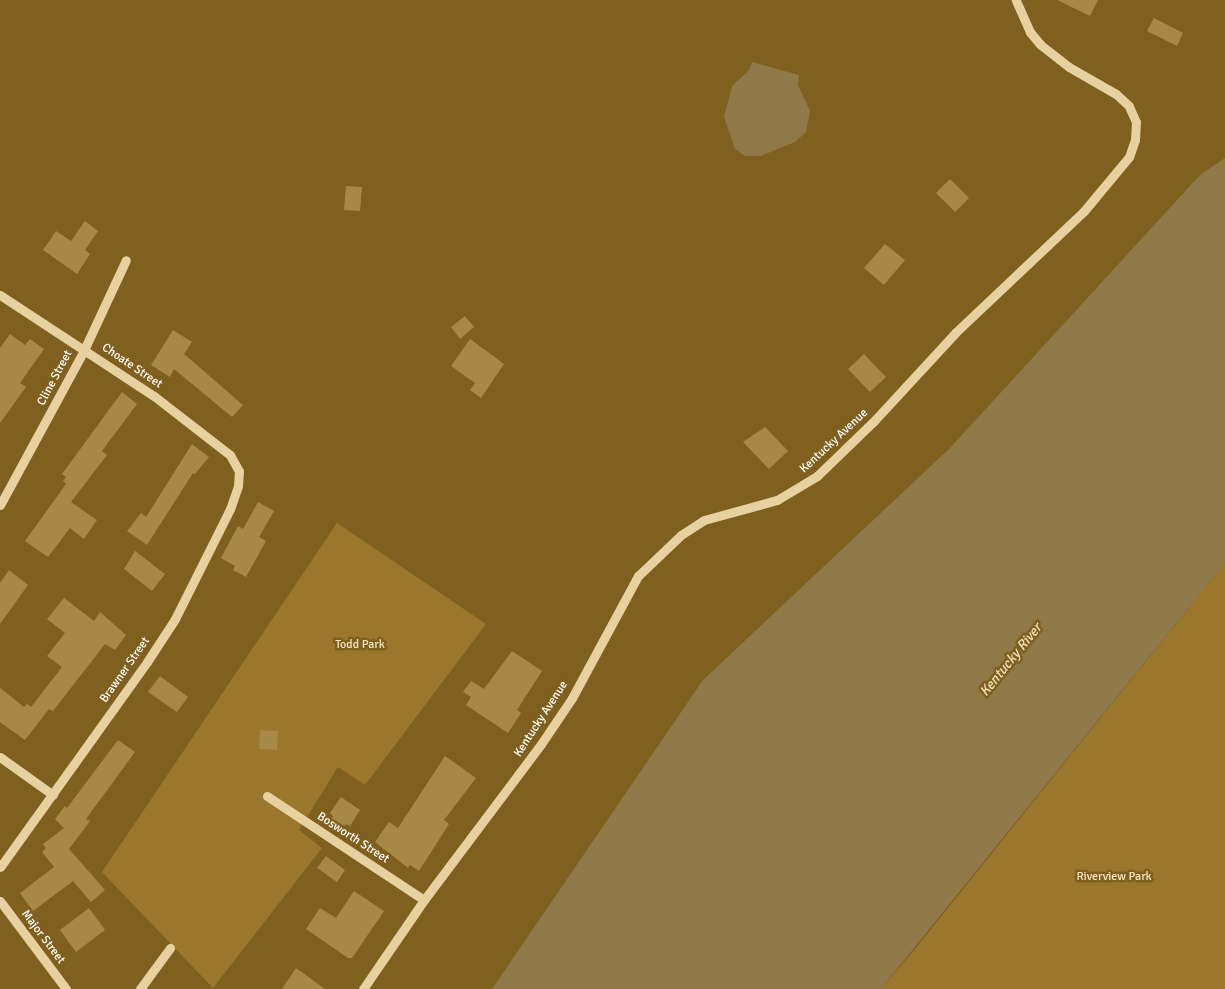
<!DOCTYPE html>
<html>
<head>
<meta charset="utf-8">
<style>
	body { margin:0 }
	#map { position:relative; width:1225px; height:989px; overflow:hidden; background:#7f601e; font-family:Signika,sans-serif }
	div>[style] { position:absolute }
	.green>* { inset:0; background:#9b772e }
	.water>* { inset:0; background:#8f7948 }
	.building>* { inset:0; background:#a88846 }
	.minor>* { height:9px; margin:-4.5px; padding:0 4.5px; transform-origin:4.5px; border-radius:4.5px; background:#e8d1a1 }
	span { translate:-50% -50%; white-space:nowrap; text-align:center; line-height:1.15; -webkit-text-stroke:5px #7f601e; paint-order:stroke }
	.street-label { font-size:12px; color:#fff }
	.park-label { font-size:12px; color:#f6e6c5 }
	.water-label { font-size:14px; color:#f3e1bd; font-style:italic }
</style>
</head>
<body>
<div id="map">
	<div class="green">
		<i style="clip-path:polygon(337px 523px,486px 624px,365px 785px,338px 767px,299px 830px,322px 848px,213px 988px,102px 872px)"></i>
		<i style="clip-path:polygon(1225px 563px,1225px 989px,881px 989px,915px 949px)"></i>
	</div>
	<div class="water">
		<i style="clip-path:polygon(752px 62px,799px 75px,798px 85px,810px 111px,806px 132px,795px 142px,761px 156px,745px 156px,735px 149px,724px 117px,732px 86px,749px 70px)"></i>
		<i style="clip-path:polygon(1225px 158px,1225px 563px,881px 989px,492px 989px,703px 680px,950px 448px,1200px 175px)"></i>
	</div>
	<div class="building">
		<i style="clip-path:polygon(1057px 0,1098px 0,1090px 16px)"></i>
		<i style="clip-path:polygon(1154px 18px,1183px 33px,1177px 46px,1147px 31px)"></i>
		<i style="clip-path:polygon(950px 179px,969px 198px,955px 212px,936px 193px)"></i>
		<i style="clip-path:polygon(346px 186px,362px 187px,360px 211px,344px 210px)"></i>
		<i style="clip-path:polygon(85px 221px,98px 231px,85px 250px,90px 254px,77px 274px,43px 250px,56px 231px,71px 241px)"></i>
		<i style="clip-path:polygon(885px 244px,905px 260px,884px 285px,864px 268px)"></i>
		<i style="clip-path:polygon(465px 316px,474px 327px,460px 339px,451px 327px)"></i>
		<i style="clip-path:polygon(173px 330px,192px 342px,184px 354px,243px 405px,232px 417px,174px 369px,170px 377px,151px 365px)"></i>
		<i style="clip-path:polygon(10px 334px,25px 345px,30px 339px,44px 349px,20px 383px,26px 387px,0 423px,0 348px)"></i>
		<i style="clip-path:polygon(470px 339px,504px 364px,481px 398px,470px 390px,475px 383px,451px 366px)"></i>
		<i style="clip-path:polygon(864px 354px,886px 377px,870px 392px,848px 369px)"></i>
		<i style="clip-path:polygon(122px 392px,137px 404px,102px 451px,107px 455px,71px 502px,97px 520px,84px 539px,70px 528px,48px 557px,25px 541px,66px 484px,63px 481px,66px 477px,62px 474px)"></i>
		<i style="clip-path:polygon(765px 427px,788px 451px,769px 469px,743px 442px)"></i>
		<i style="clip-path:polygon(192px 444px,209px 457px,195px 474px,193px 473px,147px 545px,127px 531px,141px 513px,146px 517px)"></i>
		<i style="clip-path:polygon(258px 502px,274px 511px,259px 537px,266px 541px,246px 577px,233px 570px,235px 566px,221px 558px,238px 526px,243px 529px)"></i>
		<i style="clip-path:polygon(135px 551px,165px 574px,152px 591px,124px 569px)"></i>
		<i style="clip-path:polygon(9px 570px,28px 585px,0 624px,0 583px)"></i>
		<i style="clip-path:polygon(64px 598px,94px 621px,100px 612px,126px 635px,115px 650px,105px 644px,53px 711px,49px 709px,25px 740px,0 722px,0 688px,24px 707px,27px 704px,31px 707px,62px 667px,47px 656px,65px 633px,47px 619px)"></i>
		<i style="clip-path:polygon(512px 651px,542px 671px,517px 710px,521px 713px,508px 733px,466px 705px,471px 697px,463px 692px,471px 681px,484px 689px)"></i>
		<i style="clip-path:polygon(160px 676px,188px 697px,177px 712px,148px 692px)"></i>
		<i style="clip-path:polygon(260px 730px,278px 731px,277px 750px,259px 749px)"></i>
		<i style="clip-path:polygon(118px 740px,135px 752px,86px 819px,90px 821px,69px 849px,105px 890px,91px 902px,73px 881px,33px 911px,20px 893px,54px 867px,42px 852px,46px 848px,43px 844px,64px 828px,55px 819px,65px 806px,67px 808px)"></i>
		<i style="clip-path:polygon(445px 756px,476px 778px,444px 820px,449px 824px,419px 871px,410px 865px,408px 868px,375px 842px,389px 822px,398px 828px)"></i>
		<i style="clip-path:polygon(341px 797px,360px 810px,350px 826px,346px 824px,343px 828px,331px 820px,333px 816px,330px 813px)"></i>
		<i style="clip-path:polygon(326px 856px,345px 870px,337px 882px,317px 868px)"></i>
		<i style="clip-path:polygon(354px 891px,384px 911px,352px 958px,348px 958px,306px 929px,320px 908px,336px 918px)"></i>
		<i style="clip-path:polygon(89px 908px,105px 930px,76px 952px,60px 930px)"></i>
		<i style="clip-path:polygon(296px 968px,325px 989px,282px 989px)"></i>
	</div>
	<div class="minor">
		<i style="left:0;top:295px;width:184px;rotate:33.3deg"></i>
		<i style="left:154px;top:396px;width:96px;rotate:37.8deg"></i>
		<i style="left:230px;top:455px;width:18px;rotate:61deg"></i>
		<i style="left:239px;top:471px;width:15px;rotate:94deg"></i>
		<i style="left:238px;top:486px;width:24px;rotate:109deg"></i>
		<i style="left:230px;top:509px;width:123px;rotate:116.6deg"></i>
		<i style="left:175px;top:619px;width:51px;rotate:123.1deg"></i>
		<i style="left:147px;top:662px;width:252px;rotate:125.6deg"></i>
		<i style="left:0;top:505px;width:176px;rotate:-61.5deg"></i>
		<i style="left:84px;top:350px;width:99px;rotate:-65deg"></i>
		<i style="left:0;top:757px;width:65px;rotate:35.6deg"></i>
		<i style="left:267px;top:796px;width:188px;rotate:33.5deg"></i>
		<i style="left:0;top:901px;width:110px;rotate:53.1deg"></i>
		<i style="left:140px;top:989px;width:51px;rotate:-53.8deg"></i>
		<i style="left:363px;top:989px;width:108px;rotate:-55.6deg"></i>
		<i style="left:424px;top:900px;width:195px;rotate:-53.1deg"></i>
		<i style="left:541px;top:744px;width:55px;rotate:-56deg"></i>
		<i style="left:572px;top:698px;width:139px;rotate:-61.6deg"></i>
		<i style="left:638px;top:576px;width:59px;rotate:-43.6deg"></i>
		<i style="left:681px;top:535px;width:27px;rotate:-33deg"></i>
		<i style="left:704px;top:520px;width:76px;rotate:-15.3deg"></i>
		<i style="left:777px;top:500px;width:47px;rotate:-31deg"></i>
		<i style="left:817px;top:476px;width:78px;rotate:-44deg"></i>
		<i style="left:873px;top:422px;width:121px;rotate:-47.3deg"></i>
		<i style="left:955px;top:333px;width:178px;rotate:-43.4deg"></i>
		<i style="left:1084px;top:211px;width:70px;rotate:-50.2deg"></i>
		<i style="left:1129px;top:157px;width:18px;rotate:-71deg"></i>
		<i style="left:1135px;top:140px;width:18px;rotate:-87deg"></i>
		<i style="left:1136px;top:122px;width:17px;rotate:-114deg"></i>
		<i style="left:1129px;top:106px;width:18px;rotate:-137deg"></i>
		<i style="left:1116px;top:94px;width:54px;rotate:-150.1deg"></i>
		<i style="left:1069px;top:67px;width:37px;rotate:-142deg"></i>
		<i style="left:1040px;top:44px;width:16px;rotate:-130deg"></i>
		<i style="left:1030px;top:32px;width:35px;rotate:-114deg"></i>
	</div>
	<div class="street-label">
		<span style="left:132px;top:366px;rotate:34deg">Choate Street</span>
		<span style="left:55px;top:378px;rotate:-62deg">Cline Street</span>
		<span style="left:834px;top:441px;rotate:-43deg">Kentucky Avenue</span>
		<span style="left:125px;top:670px;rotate:-55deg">Brawner Street</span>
		<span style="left:541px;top:719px;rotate:-57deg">Kentucky Avenue</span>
		<span style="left:353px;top:838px;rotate:33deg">Bosworth Street</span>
		<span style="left:43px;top:937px;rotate:53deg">Major Street</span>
	</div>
	<div class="park-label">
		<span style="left:360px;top:645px">Todd Park</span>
		<span style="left:1114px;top:877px">Riverview Park</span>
	</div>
	<div class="water-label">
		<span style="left:1011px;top:660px;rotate:-51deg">Kentucky River</span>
	</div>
</div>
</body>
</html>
